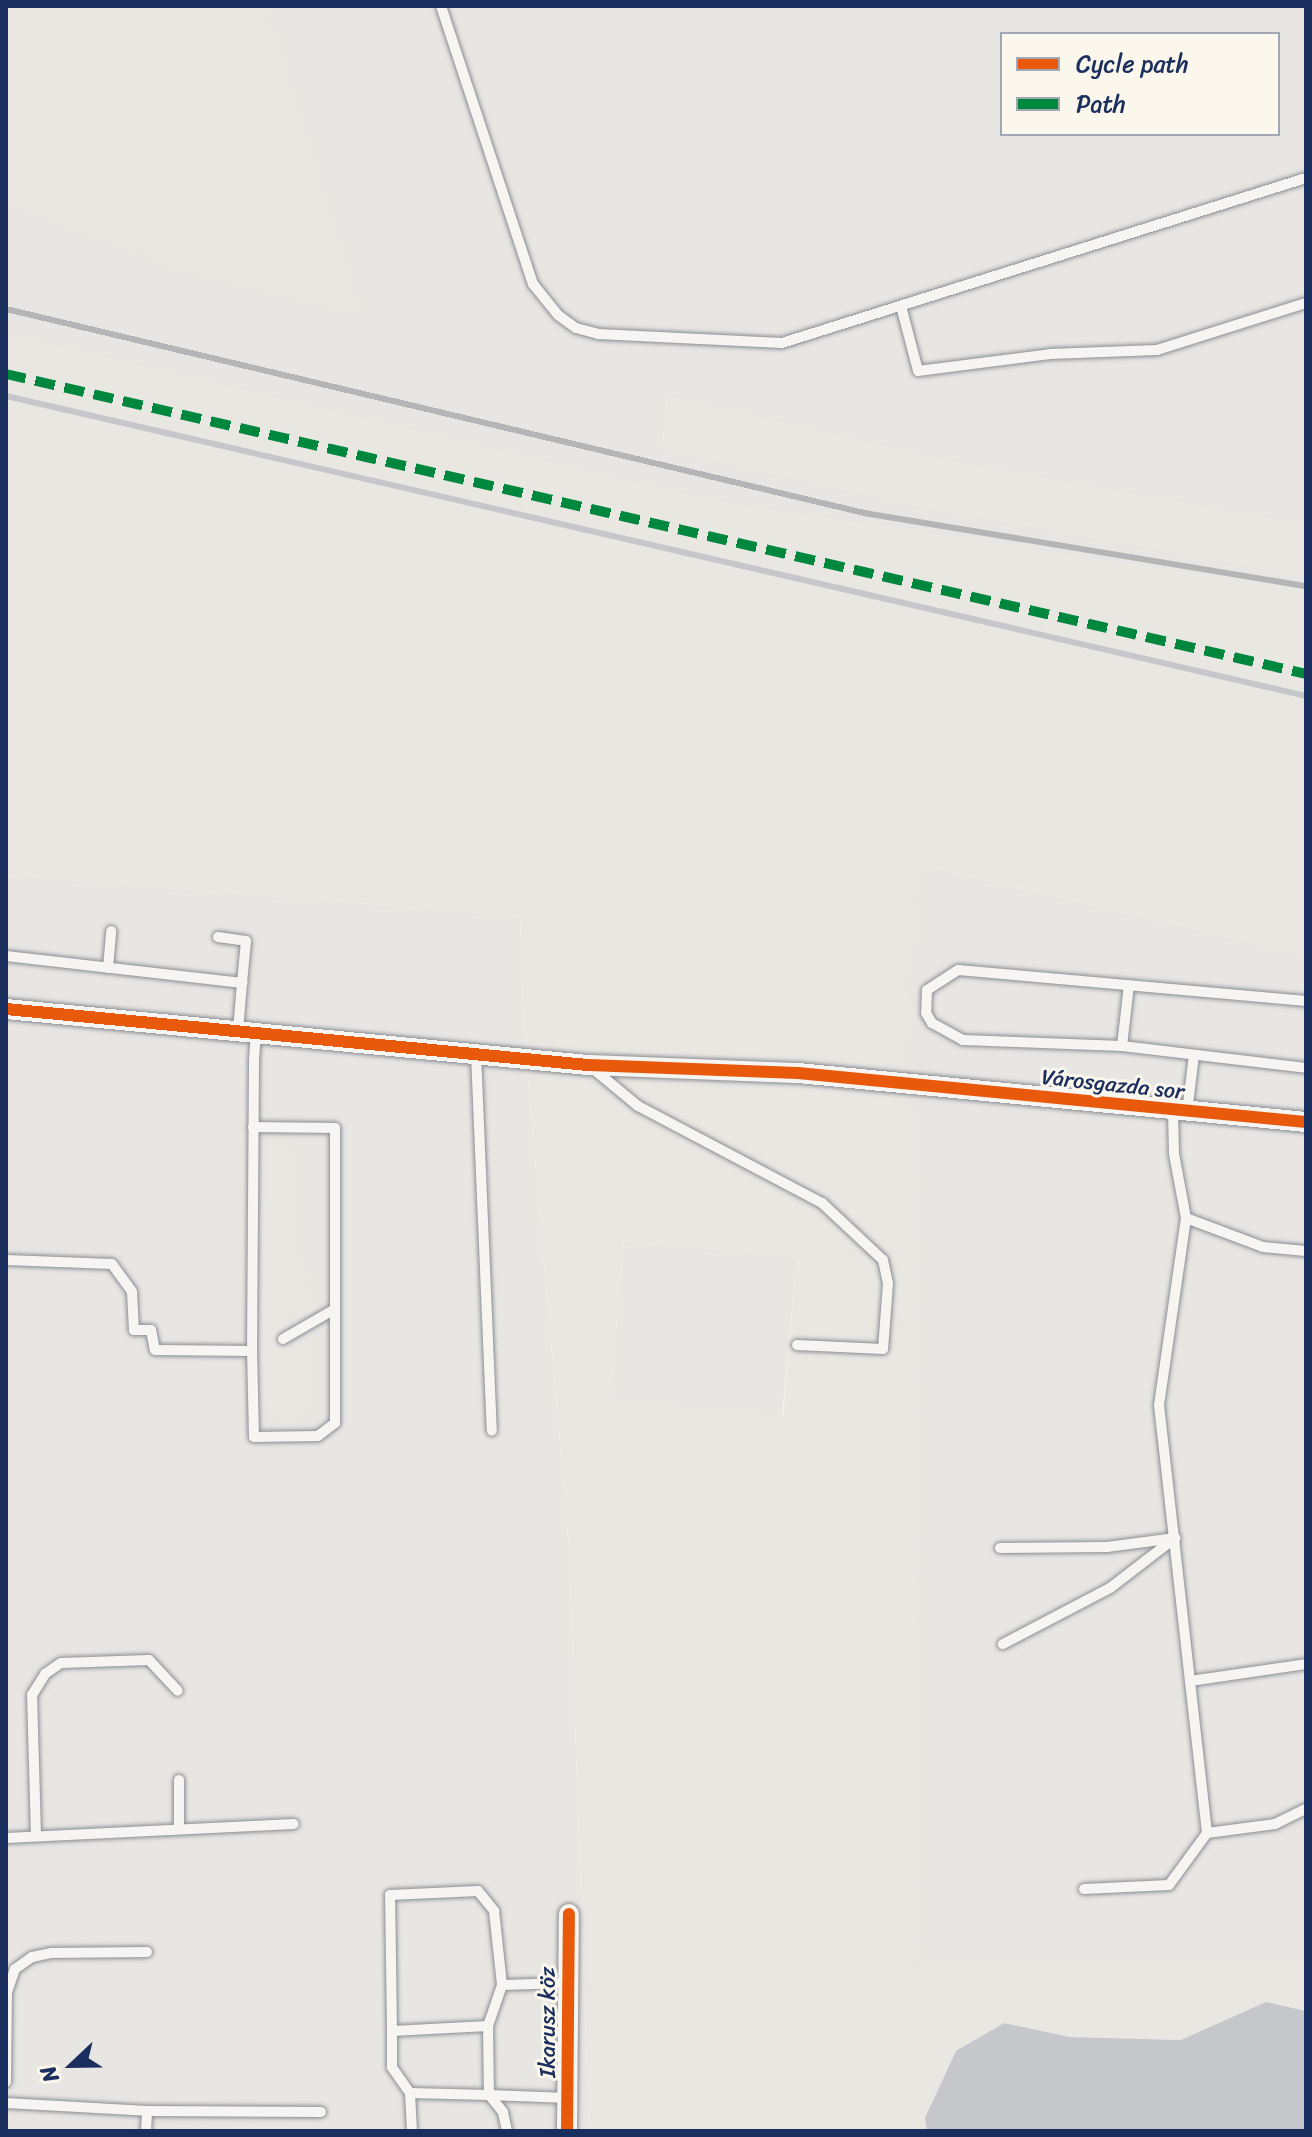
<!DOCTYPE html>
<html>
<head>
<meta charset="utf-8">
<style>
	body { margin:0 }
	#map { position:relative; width:1312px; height:2137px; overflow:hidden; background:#f8f6f0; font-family:Sriracha,sans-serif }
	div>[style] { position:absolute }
	.built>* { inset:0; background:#e7e6e2 }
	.green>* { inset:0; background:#e8e7e2 }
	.water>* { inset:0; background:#c5c7cb }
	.stream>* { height:6px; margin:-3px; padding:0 3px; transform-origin:3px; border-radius:3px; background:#c5c7cb }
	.roads { filter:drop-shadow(0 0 2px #8b8e94) drop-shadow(0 0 2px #8b8e94) }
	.service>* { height:10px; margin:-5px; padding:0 5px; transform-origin:5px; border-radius:5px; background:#f6f5f1 }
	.minor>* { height:20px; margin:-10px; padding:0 10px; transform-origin:10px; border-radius:10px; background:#f6f5f1 }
	.rail>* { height:6px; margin:-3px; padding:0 3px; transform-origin:3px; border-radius:3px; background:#b3b5b7 }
	.quiet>* { height:10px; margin-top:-5px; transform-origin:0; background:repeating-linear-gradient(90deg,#00873e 0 20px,transparent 0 30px) }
	.cycleway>* { height:12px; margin:-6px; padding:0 6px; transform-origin:6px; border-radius:6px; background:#e8590c }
	span { translate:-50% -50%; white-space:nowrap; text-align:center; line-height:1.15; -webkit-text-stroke:6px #fbf7ec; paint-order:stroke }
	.street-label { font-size:22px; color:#1b2f5e }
	.frame { position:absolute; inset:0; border:8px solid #1b2f5e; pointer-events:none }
	.legend { position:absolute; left:1000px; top:32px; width:280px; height:104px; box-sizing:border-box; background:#fbf7ec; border:2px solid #a1a7b3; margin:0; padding:10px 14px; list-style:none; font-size:24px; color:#1b2f5e }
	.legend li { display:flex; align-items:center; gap:16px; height:40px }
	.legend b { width:40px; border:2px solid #a1a7b3 }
	.north { position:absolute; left:32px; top:2025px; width:80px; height:80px; -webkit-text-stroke:6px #fbf7ec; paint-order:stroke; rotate:248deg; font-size:22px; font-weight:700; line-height:32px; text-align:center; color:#1b2f5e }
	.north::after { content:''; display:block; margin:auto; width:28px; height:36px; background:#1b2f5e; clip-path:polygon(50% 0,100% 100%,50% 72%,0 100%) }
</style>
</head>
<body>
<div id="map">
	<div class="built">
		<i style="clip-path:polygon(evenodd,6px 6px,1306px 6px,1306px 526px,949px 462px,667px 397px,662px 448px,915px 505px,1306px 575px,1306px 591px,713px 502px,6px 335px,6px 6px,1002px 34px,1278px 34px,1278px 134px,1002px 134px,1002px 34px)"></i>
		<i style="clip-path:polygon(921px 865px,1306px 955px,1306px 1965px,915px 1965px,914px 1123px,902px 1063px)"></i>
		<i style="clip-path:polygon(6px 875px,520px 916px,524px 1035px,569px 1547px,589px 2131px,6px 2131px)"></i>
		<i style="clip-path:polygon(624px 1241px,797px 1257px,782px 1417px,610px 1400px)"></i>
	</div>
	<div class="green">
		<i style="clip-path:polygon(6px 6px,266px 6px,361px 315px,171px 267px,6px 202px)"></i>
		<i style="clip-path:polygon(evenodd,6px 335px,713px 502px,1306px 591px,1306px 955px,922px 865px,902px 1063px,914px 1123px,915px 1965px,1306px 1965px,1306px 2011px,1266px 2003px,1182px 2040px,1070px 2037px,1004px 2023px,926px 2118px,927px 2131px,589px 2131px,569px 1547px,524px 1035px,520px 916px,6px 875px,6px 335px,624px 1241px,797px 1257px,783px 1416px,610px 1400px,624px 1241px)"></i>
		<i style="clip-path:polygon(667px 397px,949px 462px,1306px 526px,1306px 575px,915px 505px,662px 448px)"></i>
		<i style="clip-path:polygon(273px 1141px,286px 1141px,293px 1152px,294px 1247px,313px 1289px,314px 1307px,306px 1320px,278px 1338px,282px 1347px,314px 1332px,313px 1408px,298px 1426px,274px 1423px,263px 1400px,262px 1153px)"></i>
	</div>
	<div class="water">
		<i style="clip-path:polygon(1266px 2002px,1306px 2011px,1306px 2131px,927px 2131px,925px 2118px,956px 2051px,1004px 2023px,1070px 2037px,1181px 2040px)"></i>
	</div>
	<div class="stream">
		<i style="left:6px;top:396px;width:1334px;rotate:12.99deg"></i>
	</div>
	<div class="roads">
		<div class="service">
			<i style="left:441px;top:6px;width:293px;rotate:71.7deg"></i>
			<i style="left:533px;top:284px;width:40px;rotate:51deg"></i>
			<i style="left:558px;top:315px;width:22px;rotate:36deg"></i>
			<i style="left:576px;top:328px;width:23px;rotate:15deg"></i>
			<i style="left:598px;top:334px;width:184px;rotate:2.8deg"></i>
			<i style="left:782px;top:343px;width:549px;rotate:-17.48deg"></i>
			<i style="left:901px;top:306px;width:67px;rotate:75.3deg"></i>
			<i style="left:918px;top:371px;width:133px;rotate:-7.3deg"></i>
			<i style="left:1050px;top:354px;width:107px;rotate:-2.1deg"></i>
			<i style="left:1157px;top:350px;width:156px;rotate:-17.5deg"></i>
			<i style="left:218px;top:937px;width:28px;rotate:8deg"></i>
			<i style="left:246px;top:941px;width:42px;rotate:95.4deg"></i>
			<i style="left:6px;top:956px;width:238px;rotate:6.5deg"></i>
			<i style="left:242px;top:983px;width:48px;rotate:94.8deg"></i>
			<i style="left:108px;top:968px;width:37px;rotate:-85deg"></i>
			<i style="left:1306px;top:1001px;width:349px;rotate:-174.9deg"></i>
			<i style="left:958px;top:970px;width:37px;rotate:147deg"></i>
			<i style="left:927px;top:990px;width:23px;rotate:92deg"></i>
			<i style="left:926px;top:1013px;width:12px;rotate:59deg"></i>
			<i style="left:932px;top:1023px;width:35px;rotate:29deg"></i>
			<i style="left:963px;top:1040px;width:159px;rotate:2.2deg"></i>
			<i style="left:1122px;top:1046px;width:185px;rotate:6.8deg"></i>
			<i style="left:1122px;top:1046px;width:61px;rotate:-83.5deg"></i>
			<i style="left:476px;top:1054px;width:377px;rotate:87.6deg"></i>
			<i style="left:591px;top:1067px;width:61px;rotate:39.7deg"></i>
			<i style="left:638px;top:1106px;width:208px;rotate:27.8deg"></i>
			<i style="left:822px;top:1203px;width:83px;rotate:43.1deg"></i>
			<i style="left:883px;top:1260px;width:24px;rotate:78deg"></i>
			<i style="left:888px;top:1283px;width:66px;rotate:94.3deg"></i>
			<i style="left:883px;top:1349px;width:86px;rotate:-177.3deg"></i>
			<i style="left:1173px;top:1110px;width:44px;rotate:88.7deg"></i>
			<i style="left:1174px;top:1154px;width:65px;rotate:79.4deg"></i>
			<i style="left:1186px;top:1218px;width:189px;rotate:98.2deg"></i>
			<i style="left:1159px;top:1405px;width:431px;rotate:83.6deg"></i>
			<i style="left:1207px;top:1833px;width:69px;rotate:-7.5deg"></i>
			<i style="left:1275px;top:1824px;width:34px;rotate:-26deg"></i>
			<i style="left:1187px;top:1112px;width:57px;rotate:-83deg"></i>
			<i style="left:253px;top:1127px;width:82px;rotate:0.7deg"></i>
			<i style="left:335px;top:1128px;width:295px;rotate:90deg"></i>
			<i style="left:335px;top:1423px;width:21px;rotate:143deg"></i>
			<i style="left:318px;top:1436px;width:64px;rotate:179.1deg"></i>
			<i style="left:254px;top:1437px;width:86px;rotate:-91.3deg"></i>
			<i style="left:252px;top:1351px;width:291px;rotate:-89.6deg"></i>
			<i style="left:254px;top:1060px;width:28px;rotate:-86deg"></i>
			<i style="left:1186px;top:1218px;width:82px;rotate:20.6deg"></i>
			<i style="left:1263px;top:1247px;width:43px;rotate:5.3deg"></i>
			<i style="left:6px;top:1260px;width:106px;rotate:2.2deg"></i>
			<i style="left:112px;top:1264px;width:34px;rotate:54deg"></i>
			<i style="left:132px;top:1292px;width:38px;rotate:87deg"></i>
			<i style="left:134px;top:1330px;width:17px"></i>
			<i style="left:151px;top:1330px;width:20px;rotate:79deg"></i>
			<i style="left:155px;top:1350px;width:97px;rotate:0.6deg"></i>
			<i style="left:283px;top:1339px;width:60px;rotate:-30deg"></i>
			<i style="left:1000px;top:1548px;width:107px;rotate:-0.5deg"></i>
			<i style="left:1107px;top:1547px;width:69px;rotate:-7.5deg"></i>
			<i style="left:1175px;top:1538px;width:82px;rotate:142.4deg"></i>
			<i style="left:1110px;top:1588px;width:121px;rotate:152.4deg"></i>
			<i style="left:1190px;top:1681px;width:117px;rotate:-8.3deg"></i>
			<i style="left:179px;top:1780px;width:49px;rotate:90deg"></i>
			<i style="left:36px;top:1836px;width:141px;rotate:-91.6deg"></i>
			<i style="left:32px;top:1695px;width:25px;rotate:-58deg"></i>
			<i style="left:45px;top:1674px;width:19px;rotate:-35deg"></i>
			<i style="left:61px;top:1663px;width:88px;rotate:-2deg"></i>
			<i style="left:149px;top:1660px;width:42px;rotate:46.9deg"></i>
			<i style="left:6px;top:1838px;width:288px;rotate:-2.8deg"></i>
			<i style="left:1084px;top:1889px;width:85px;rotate:-2.7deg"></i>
			<i style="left:1169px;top:1885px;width:64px;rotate:-53.8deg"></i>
			<i style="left:488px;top:2026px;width:69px;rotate:89.2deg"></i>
			<i style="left:489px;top:2095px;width:79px;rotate:2.2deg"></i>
			<i style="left:392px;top:2031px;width:136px;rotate:-90.8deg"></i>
			<i style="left:390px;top:1895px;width:88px;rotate:-2.6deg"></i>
			<i style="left:478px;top:1891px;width:26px;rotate:51deg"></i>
			<i style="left:494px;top:1911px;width:74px;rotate:83.8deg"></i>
			<i style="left:6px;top:2082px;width:90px;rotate:-89.4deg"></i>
			<i style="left:7px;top:1992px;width:24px;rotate:-71deg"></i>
			<i style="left:15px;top:1969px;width:21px;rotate:-35deg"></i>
			<i style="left:32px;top:1957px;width:19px;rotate:-12deg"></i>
			<i style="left:51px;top:1953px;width:96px;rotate:-0.6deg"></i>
			<i style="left:410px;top:2093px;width:38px;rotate:87deg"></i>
			<i style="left:6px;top:2103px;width:141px;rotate:3.2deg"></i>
			<i style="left:147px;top:2111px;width:174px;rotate:0.3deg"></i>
			<i style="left:146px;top:2131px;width:20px;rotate:-87deg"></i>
			<i style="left:507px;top:2131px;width:19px;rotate:-102deg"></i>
			<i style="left:503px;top:2112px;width:22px;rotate:-129deg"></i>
			<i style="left:489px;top:2095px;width:79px;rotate:-178.5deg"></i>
			<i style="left:410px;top:2093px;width:32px;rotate:-125deg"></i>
			<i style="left:392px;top:2067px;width:36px;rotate:-90deg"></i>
			<i style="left:392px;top:2031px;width:96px;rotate:-3deg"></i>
			<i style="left:488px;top:2026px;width:43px;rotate:-71.1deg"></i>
			<i style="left:502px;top:1985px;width:67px;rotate:-1.7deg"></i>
		</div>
		<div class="minor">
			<i style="left:6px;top:1009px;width:585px;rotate:5.5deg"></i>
			<i style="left:588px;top:1065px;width:210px;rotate:2.2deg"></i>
			<i style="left:798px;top:1073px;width:510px;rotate:5.51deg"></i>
			<i style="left:567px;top:2131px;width:217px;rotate:-89.5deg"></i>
		</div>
	</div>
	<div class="rail">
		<i style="left:6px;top:309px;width:882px;rotate:13.37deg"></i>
		<i style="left:864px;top:513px;width:448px;rotate:9.4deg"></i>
	</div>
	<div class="quiet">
		<i style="left:6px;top:374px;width:1334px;rotate:12.99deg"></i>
	</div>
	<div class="cycleway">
		<i style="left:6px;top:1009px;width:585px;rotate:5.5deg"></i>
		<i style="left:588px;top:1065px;width:210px;rotate:2.2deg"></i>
		<i style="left:798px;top:1073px;width:510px;rotate:5.51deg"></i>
		<i style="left:567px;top:2131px;width:217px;rotate:-89.5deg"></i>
	</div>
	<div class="street-label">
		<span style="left:1113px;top:1084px;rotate:6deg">Városgazda sor</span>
		<span style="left:548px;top:2022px;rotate:-90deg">Ikarusz köz</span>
	</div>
	<div class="frame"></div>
	<ul class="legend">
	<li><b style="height:10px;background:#e8590c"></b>Cycle path</li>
	<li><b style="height:10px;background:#00873e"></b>Path</li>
	</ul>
	<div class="north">N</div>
</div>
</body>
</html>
